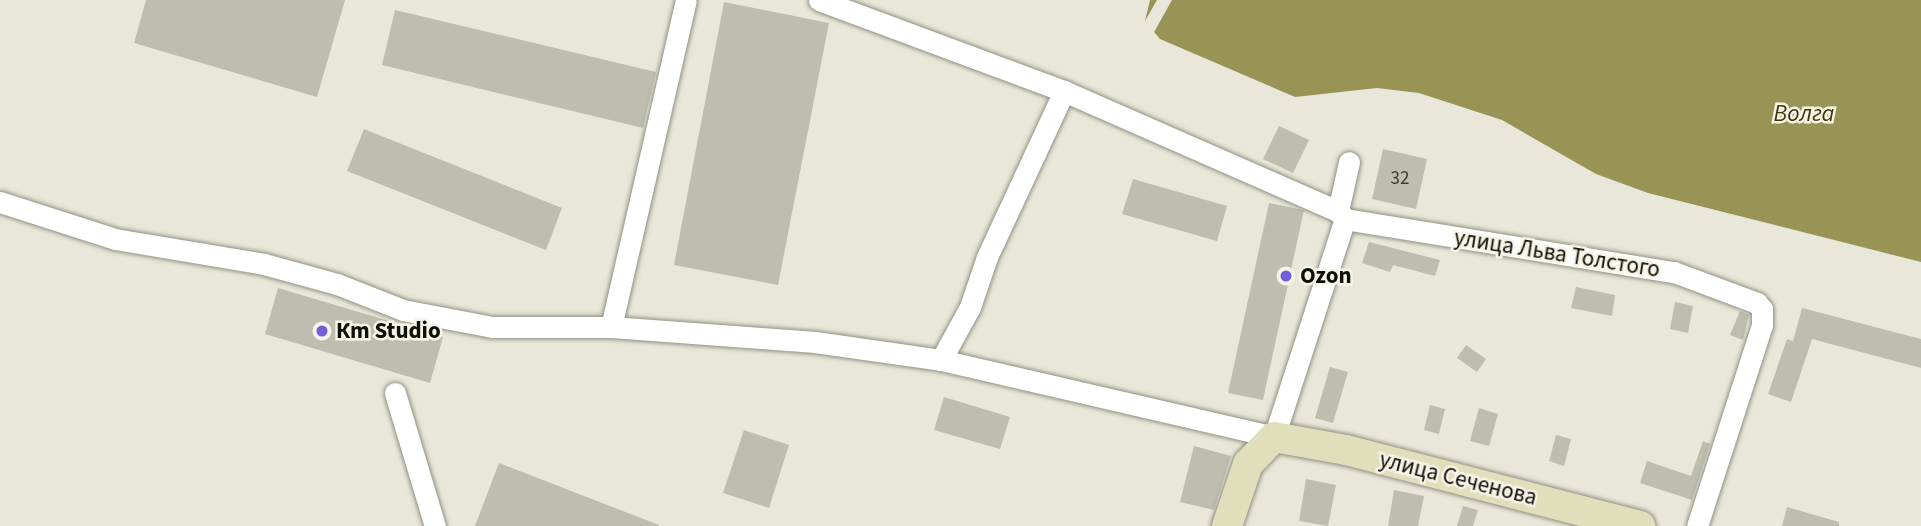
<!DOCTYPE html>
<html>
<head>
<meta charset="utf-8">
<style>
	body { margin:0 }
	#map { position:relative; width:1921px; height:526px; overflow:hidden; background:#e8e7d9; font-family:"Source Sans 3",sans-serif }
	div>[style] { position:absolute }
	.water>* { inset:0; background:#989456 }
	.pier>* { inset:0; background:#e8e7d9 }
	.building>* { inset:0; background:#bebeb0 }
	.roads { filter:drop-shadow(0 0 2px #919184) drop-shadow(0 0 2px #919184) }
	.street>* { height:21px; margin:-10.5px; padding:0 10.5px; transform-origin:10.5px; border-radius:10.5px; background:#fff }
	.secondary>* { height:30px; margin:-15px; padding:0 15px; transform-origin:15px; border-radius:15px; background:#e1dfbb }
	.dots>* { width:19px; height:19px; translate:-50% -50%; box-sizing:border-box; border:4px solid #f5f4e6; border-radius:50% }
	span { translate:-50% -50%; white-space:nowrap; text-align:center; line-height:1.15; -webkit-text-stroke:5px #f5f4e6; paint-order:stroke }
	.number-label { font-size:19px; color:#3c3c34 }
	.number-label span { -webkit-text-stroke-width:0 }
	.street-label { font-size:23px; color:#10100b }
	.poi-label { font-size:23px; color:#10100b; font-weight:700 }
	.left { translate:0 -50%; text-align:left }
	.water-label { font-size:24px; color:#3d3906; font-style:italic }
</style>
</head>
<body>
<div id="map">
	<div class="water">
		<i style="clip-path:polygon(1150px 0,1921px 0,1921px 262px,1648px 193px,1596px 174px,1502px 120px,1419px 93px,1377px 88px,1295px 97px,1160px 39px,1145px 21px)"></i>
	</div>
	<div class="pier">
		<i style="clip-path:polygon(1157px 0,1172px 0,1153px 34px,1145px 21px)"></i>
	</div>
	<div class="building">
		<i style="clip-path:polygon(146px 0,345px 0,317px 97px,134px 43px)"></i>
		<i style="clip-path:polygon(724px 2px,829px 23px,778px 285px,674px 265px)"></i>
		<i style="clip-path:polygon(395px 10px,656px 72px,643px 128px,382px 65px)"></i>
		<i style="clip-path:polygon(1279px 126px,1309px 140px,1293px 173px,1263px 159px)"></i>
		<i style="clip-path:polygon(364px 129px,562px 208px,546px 250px,347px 171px)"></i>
		<i style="clip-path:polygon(1383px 149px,1427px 159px,1416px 209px,1372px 199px)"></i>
		<i style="clip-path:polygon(1133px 179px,1227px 206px,1217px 241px,1122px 214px)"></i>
		<i style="clip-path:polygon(1269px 203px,1304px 210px,1263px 400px,1228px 393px)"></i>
		<i style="clip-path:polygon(1369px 242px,1440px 260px,1435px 276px,1393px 265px,1390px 272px,1362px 263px)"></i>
		<i style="clip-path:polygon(1576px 287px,1615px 295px,1612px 316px,1571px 308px)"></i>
		<i style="clip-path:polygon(278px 288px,443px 337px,430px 383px,265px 334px)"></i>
		<i style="clip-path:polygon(1675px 302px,1693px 306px,1688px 333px,1670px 329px)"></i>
		<i style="clip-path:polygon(1802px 308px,1921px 339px,1921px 368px,1812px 339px,1791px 402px,1768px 394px,1787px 339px,1793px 341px)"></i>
		<i style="clip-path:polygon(1740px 311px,1749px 315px,1743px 340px,1730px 335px)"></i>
		<i style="clip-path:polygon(1466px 345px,1486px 359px,1477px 372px,1457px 358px)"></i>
		<i style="clip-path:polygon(1330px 367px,1348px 372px,1333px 423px,1315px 418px)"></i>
		<i style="clip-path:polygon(944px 397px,1010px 417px,1000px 449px,934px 430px)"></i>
		<i style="clip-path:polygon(1430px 405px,1445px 409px,1439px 434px,1424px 430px)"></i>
		<i style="clip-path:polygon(1479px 408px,1498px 414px,1489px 446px,1470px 441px)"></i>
		<i style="clip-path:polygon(744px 430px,789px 445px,769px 508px,723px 493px)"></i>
		<i style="clip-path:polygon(1556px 435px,1571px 439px,1564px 466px,1549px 461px)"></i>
		<i style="clip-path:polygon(1703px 441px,1710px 444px,1692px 500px,1640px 483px,1647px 461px,1691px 476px)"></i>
		<i style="clip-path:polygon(1194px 446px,1231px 456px,1214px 510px,1180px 502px)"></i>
		<i style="clip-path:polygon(499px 463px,659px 525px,659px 526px,475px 526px)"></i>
		<i style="clip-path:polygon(1306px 479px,1336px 485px,1328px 526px,1299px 521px)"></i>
		<i style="clip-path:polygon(1394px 490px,1424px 496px,1418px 526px,1388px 526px)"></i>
		<i style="clip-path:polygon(1463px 506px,1478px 510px,1473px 526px,1457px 526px)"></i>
		<i style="clip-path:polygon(1787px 507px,1839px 522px,1839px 526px,1782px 526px)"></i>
	</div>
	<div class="roads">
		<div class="street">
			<i style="left:819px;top:0;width:261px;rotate:20.4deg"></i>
			<i style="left:1064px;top:91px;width:299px;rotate:23.7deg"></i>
			<i style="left:0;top:202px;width:121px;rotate:17.8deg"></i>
			<i style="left:115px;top:239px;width:151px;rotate:9.5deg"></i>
			<i style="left:264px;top:264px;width:76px;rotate:15.3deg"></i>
			<i style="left:337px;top:284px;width:71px;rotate:21.5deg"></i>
			<i style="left:403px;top:310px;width:91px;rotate:10.8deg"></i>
			<i style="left:492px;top:327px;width:119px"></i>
			<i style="left:611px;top:327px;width:205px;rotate:4.2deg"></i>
			<i style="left:815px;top:342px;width:127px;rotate:8.1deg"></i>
			<i style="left:941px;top:360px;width:342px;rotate:13deg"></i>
			<i style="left:1274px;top:437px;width:229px;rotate:-72deg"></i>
			<i style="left:1345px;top:219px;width:11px;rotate:-131deg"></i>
			<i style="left:1338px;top:211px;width:50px;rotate:-77.3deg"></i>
			<i style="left:1345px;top:219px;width:333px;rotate:9.2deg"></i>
			<i style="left:1674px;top:272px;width:89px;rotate:20.5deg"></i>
			<i style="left:1757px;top:303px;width:8px;rotate:50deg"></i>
			<i style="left:1762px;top:309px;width:16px;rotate:90deg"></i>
			<i style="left:1762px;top:325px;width:211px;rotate:107.9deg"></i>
			<i style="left:611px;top:327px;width:335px;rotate:-77.1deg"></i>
			<i style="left:941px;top:360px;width:60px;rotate:-61.3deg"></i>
			<i style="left:970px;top:307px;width:53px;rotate:-71.2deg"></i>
			<i style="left:987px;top:257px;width:183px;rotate:-65.1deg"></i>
			<i style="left:395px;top:393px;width:139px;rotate:73.3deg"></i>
		</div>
		<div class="secondary">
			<i style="left:1227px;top:526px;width:65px;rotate:-71.3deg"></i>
			<i style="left:1248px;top:464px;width:37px;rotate:-46deg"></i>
			<i style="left:1274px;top:437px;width:73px;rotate:10.2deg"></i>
			<i style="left:1346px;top:450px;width:304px;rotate:14.5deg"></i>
		</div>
	</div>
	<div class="dots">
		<i style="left:1286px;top:276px;background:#7160da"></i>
		<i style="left:322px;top:331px;background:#7160da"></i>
	</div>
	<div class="number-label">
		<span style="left:1400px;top:179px">32</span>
	</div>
	<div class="street-label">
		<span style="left:1557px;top:254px;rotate:9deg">улица Льва Толстого</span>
		<span style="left:1458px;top:479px;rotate:14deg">улица Сеченова</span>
	</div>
	<div class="poi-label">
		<span class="left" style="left:1300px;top:276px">Ozon</span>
		<span class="left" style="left:336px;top:331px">Кm Studio</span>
	</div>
	<div class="water-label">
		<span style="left:1804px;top:114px">Волга</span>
	</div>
</div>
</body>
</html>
